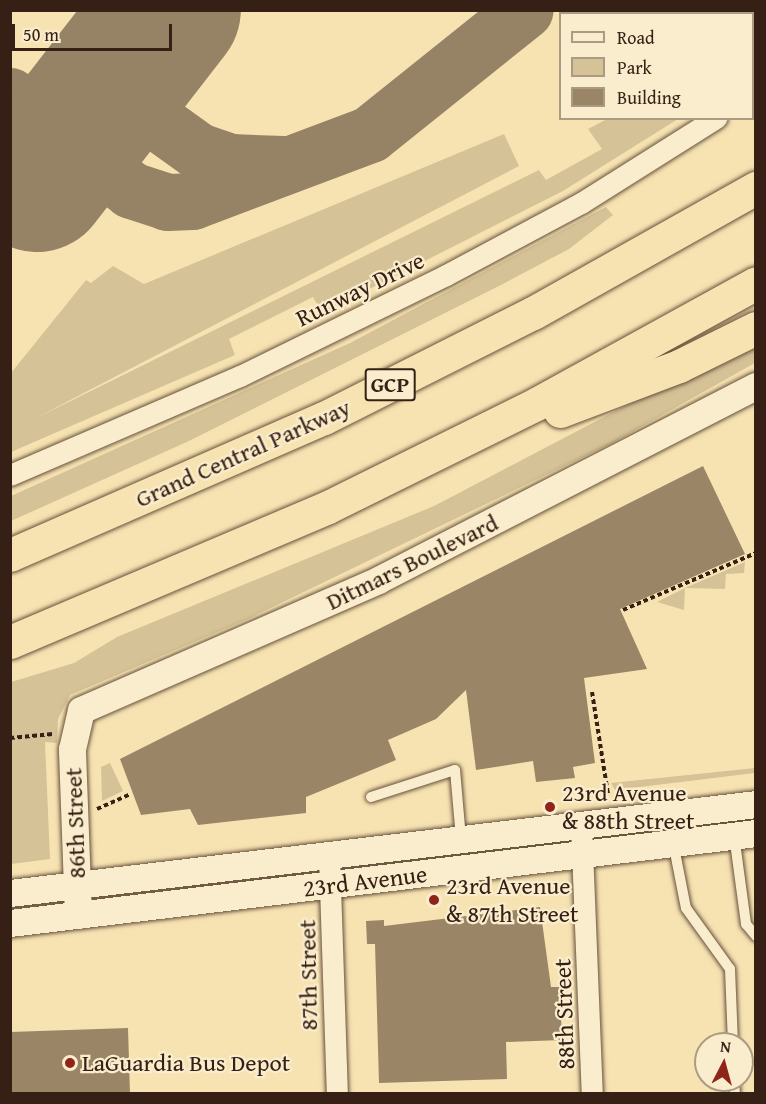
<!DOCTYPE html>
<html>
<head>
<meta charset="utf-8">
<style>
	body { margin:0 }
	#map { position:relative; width:766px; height:1104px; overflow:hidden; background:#f7e3b2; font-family:"Gentium Book Plus",serif }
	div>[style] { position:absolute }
	.green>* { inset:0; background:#d6c297 }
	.taxiway>* { height:57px; margin:-28.5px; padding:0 28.5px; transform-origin:28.5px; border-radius:28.5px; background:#968264 }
	.runway>* { height:144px; margin:-72px; padding:0 72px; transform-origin:72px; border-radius:72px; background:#968264 }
	.building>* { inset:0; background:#9a8567 }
	.path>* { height:4px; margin-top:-2px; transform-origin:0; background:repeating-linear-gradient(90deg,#362015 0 4.5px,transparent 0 7.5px) }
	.roads { filter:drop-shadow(0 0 2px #66513c) drop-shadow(0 0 2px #66513c) }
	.service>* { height:10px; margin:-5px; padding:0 5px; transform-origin:5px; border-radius:5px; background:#faedcd }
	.minor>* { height:21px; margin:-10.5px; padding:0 10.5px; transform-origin:10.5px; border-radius:10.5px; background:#faedcd }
	.tertiary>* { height:27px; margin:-13.5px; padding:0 13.5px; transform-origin:13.5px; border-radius:13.5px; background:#faedcd }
	.motorway>* { height:33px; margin:-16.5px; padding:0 16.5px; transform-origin:16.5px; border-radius:16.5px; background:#f7e3b2 }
	.dots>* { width:16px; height:16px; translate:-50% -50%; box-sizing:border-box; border:3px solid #faedcd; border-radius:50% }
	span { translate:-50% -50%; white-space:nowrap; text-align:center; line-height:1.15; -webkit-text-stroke:4.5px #faedcd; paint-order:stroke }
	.shield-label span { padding:2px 4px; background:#faedcd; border:2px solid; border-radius:4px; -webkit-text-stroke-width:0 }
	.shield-label { font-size:22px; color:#362015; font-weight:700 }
	.street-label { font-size:24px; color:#362015 }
	.poi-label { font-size:24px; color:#362015 }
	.left { translate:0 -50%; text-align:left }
	.frame { position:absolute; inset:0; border:12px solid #362015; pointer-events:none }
	.legend { position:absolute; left:559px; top:12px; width:195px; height:108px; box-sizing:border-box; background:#faedcd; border:2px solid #ac9b83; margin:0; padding:8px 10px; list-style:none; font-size:18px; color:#362015 }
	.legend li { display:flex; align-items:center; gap:12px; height:30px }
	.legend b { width:30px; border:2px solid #ac9b83 }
	.north { position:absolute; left:694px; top:1032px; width:60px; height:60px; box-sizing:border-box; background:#faedcd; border:2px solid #ac9b83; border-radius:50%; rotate:6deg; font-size:16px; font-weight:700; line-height:24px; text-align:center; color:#362015 }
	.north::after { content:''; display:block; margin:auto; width:21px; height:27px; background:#8f2418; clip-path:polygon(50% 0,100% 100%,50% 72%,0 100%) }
	.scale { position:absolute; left:12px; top:24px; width:160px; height:27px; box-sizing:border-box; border:3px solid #362015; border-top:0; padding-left:8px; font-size:18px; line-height:21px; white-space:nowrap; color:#362015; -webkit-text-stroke:4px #faedcd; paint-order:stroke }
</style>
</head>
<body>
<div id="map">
	<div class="green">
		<i style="clip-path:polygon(607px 119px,678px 119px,563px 191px,322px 313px,313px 297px,229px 339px,235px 355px,11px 452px,11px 373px,86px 280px,91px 283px,113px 266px,144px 284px,504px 134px,519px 166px,34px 419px,539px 170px,546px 180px,602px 149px,588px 129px)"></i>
		<i style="clip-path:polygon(606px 207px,613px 215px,569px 249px,503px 284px,189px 441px,11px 521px,11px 496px,350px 343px)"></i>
		<i style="clip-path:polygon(755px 338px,755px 363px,612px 443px,248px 619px,70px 695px,58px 719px,57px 743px,45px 742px,50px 859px,11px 864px,11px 682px,74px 663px,117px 637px,434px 506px)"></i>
		<i style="clip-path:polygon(745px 562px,744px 573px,726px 574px,725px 589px,685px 588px,684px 610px,657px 602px,685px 588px)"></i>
		<i style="clip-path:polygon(110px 763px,123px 791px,102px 801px,101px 767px)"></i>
		<i style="clip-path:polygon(755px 768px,755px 773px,615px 790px,611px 783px)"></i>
	</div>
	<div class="taxiway">
		<i style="left:109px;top:87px;width:110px;rotate:35.7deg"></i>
		<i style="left:198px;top:151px;width:34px;rotate:19deg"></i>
		<i style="left:230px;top:162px;width:52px;rotate:2.2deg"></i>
		<i style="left:10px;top:96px;width:153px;rotate:37.8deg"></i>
		<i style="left:131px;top:190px;width:38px;rotate:18deg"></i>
		<i style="left:167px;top:202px;width:25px;rotate:-2deg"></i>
		<i style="left:192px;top:201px;width:190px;rotate:-20.6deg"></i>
		<i style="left:370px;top:134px;width:198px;rotate:-38.7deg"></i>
	</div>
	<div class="runway">
		<i style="left:37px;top:180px;width:215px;rotate:-52.2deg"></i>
	</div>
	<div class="building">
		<i style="clip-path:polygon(703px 466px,745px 554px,620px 609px,647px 669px,584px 678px,595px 763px,573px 767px,575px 778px,536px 782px,533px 761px,476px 770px,466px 690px,436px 719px,388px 740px,396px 760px,306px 797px,306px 813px,198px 825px,190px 809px,141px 815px,120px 759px)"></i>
		<i style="clip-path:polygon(540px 907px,551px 987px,560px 987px,562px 1040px,506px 1042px,507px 1079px,379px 1083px,375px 944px,367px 944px,366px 921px,384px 920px,384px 926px)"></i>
		<i style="clip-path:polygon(128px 1028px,130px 1094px,10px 1094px,10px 1032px)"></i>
	</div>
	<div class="path">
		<i style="left:623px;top:610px;width:145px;rotate:-23.2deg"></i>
		<i style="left:592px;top:692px;width:103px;rotate:81.1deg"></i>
		<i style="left:10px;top:738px;width:43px;rotate:-5.3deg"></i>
		<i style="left:97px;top:809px;width:35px;rotate:-24deg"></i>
	</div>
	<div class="roads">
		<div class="service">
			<i style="left:371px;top:797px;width:88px;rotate:-17.8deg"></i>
			<i style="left:455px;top:770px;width:69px;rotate:85deg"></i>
			<i style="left:734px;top:835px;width:90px;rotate:82.3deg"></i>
			<i style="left:746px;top:924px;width:16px;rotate:50deg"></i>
			<i style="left:673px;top:842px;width:67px;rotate:78.9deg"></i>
			<i style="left:686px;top:908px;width:75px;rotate:54.2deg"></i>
			<i style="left:730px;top:969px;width:75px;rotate:87.7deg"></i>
			<i style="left:734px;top:1080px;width:14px;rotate:86deg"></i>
		</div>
		<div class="minor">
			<i style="left:752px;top:93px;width:4px;rotate:-27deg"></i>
			<i style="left:10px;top:475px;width:250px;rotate:-23.3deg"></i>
			<i style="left:240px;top:376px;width:229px;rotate:-26.1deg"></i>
			<i style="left:446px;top:275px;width:153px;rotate:-28.1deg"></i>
			<i style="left:581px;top:203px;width:160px;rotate:-32.2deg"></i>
			<i style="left:581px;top:825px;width:269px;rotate:87.7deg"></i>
			<i style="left:329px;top:856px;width:238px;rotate:88.1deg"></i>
		</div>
		<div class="tertiary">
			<i style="left:10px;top:893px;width:751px;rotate:-6.8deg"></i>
			<i style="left:78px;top:915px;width:166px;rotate:-92.1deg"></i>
			<i style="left:72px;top:749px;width:40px;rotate:-77deg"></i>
			<i style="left:81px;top:710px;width:324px;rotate:-23.6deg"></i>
			<i style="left:378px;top:580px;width:425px;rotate:-27.2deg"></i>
			<i style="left:10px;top:923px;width:751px;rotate:-6.88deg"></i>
		</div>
		<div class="motorway">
			<i style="left:560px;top:411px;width:127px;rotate:-20.7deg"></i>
			<i style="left:679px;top:366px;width:86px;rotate:-26.3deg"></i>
			<i style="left:10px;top:555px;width:343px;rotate:-23.6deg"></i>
			<i style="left:324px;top:418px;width:234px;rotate:-26.7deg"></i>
			<i style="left:533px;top:313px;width:256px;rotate:-29.3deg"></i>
			<i style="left:10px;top:642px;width:345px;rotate:-23deg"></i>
			<i style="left:328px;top:507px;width:234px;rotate:-26.3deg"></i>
			<i style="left:538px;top:403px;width:249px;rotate:-28.8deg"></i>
		</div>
	</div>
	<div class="dots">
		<i style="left:550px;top:807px;background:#8f2418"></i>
		<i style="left:434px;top:900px;background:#8f2418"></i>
		<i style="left:70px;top:1063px;background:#8f2418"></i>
	</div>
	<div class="shield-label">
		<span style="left:390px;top:385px">GCP</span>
	</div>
	<div class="street-label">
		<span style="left:360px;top:289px;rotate:-26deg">Runway Drive</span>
		<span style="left:243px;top:453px;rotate:-24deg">Grand Central Parkway</span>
		<span style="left:412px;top:562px;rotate:-26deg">Ditmars Boulevard</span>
		<span style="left:75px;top:823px;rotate:-92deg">86th Street</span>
		<span style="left:365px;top:881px;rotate:-7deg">23rd Avenue</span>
		<span style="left:308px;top:975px;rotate:-91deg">87th Street</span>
		<span style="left:564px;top:1014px;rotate:-92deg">88th Street</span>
	</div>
	<div class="poi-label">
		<span class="left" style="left:562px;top:807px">23rd Avenue<br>&amp; 88th Street</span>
		<span class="left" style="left:446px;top:900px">23rd Avenue<br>&amp; 87th Street</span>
		<span class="left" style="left:82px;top:1063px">LaGuardia Bus Depot</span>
	</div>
	<div class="frame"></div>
	<ul class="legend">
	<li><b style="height:8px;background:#faedcd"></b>Road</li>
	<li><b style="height:16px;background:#d6c297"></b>Park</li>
	<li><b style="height:16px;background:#9a8567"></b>Building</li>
	</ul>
	<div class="north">N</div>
	<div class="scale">50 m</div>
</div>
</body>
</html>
